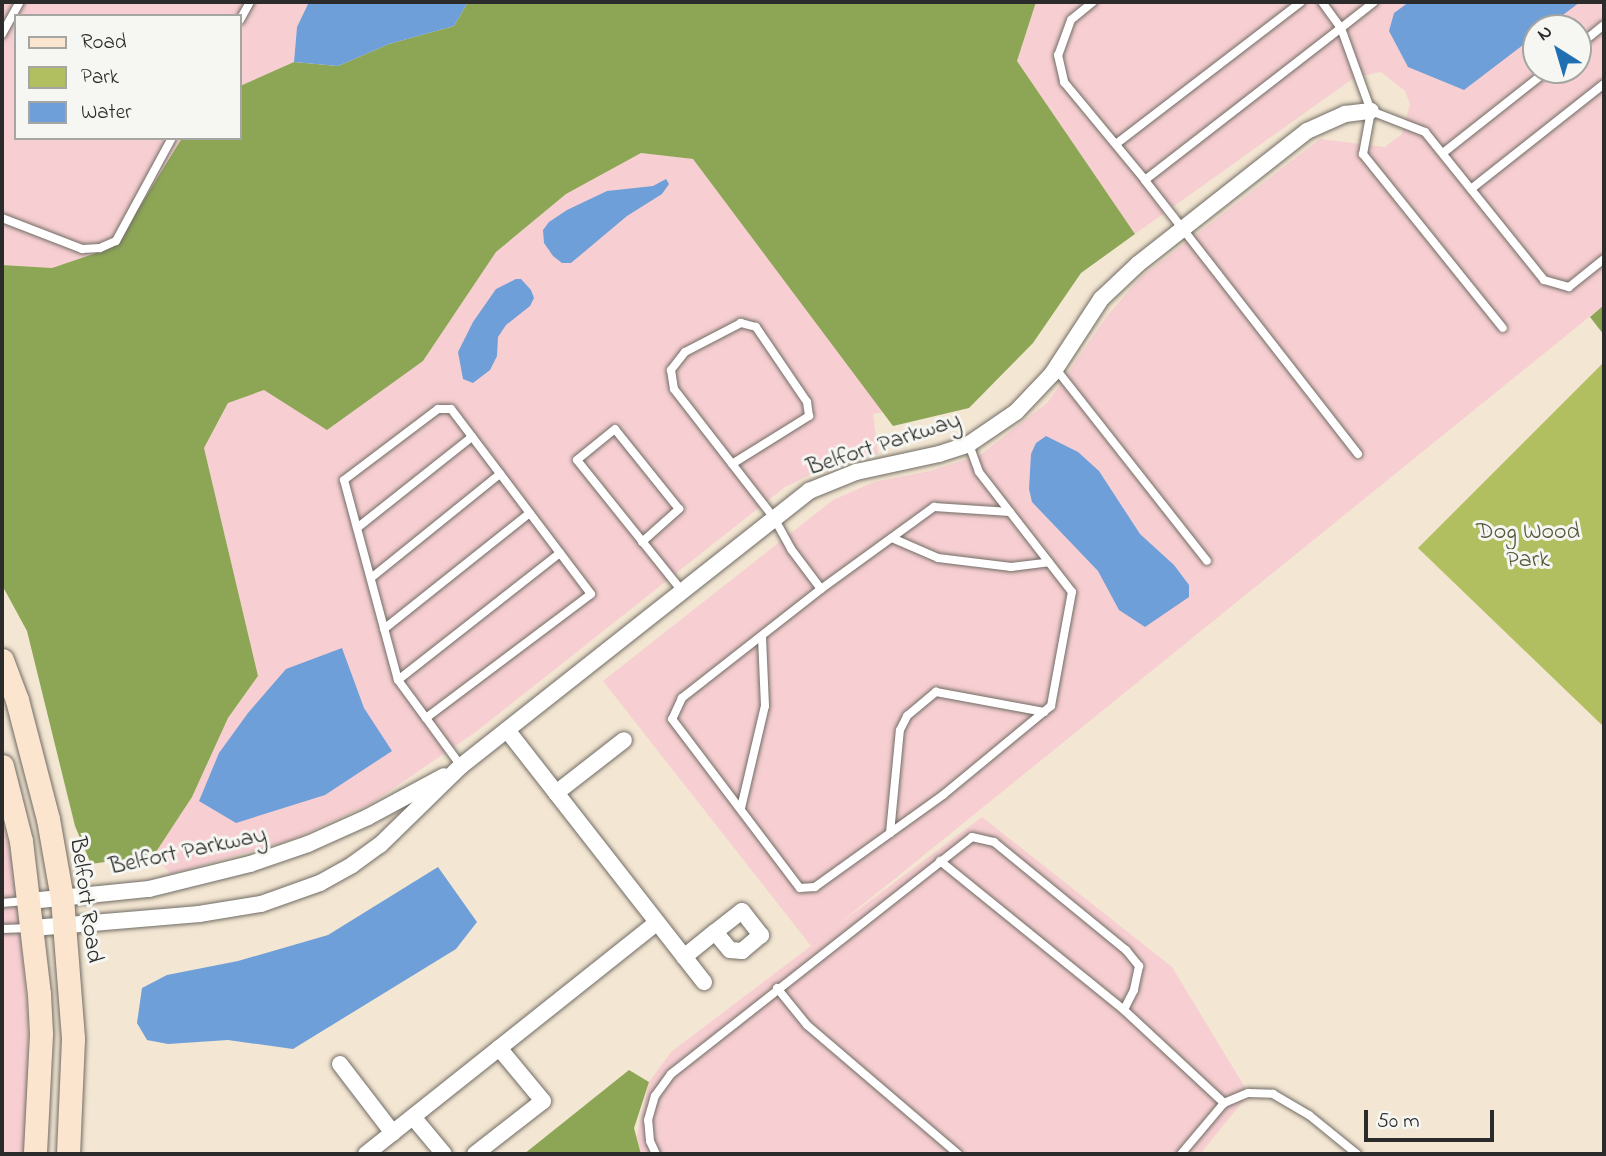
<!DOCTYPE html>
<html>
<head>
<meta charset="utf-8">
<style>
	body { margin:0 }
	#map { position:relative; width:1606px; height:1156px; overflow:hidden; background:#f3e6d2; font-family:"Indie Flower",sans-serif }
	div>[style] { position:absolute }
	.built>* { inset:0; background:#f7cfd2 }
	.green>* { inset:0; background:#b2bf60 }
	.forest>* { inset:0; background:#8da656 }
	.water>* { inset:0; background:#6e9fd8 }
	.roads { filter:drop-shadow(0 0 2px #716c65) drop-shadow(0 0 2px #716c65) }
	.lane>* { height:8px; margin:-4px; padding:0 4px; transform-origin:4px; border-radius:4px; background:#fff }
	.street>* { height:16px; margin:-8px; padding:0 8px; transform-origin:8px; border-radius:8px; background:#fff }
	.secondary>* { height:23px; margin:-11.5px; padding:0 11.5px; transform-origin:11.5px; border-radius:11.5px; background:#fce5cf }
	span { translate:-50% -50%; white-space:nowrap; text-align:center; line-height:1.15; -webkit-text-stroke:6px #f6f6f2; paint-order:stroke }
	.street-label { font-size:24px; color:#2b2b2b }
	.park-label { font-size:24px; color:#54573b }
	.frame { position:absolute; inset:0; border:4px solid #2b2b2b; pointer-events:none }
	.legend { position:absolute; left:14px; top:14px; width:228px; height:126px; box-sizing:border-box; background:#f6f6f2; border:2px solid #a5a5a2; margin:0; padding:9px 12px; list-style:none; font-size:21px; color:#2b2b2b }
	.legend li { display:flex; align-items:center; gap:14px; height:35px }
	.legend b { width:35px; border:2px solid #a5a5a2 }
	.north { position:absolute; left:1522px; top:14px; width:70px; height:70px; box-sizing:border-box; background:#f6f6f2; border:2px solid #a5a5a2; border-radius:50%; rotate:323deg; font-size:19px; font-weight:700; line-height:28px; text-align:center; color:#2b2b2b }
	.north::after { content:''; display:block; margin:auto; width:24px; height:32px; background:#1f6fb2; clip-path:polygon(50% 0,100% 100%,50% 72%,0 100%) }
	.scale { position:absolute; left:1364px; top:1110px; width:130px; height:32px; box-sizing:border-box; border:4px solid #2b2b2b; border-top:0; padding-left:9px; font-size:21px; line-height:24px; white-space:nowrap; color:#2b2b2b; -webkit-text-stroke:5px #f6f6f2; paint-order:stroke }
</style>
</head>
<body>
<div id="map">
	<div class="built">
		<i style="clip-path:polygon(2px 2px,309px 2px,297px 27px,294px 62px,240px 86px,240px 16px,16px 16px,16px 138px,182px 138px,142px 203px,108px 249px,52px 268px,2px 265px)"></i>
		<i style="clip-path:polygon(evenodd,1036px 2px,1604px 2px,1604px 305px,835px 927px,982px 817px,1172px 967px,1249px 1094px,1200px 1154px,641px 1154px,637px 1136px,649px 1082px,671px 1052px,811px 946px,603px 681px,833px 500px,874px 482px,930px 471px,980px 455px,1048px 402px,1107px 316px,1141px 277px,1320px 139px,1385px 147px,1402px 134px,1410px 104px,1405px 91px,1381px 72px,1355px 77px,1135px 234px,1017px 61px,1036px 2px,1536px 28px,1578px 28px,1578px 70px,1536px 70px,1536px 28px)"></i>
		<i style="clip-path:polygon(641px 153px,693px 159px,883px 412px,873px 414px,878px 454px,834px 463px,785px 487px,477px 731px,372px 803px,291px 840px,171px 874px,154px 855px,192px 797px,227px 720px,258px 676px,204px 448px,229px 402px,264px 390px,423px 361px,496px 252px,566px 194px)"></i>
		<i style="clip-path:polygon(2px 818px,15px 875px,28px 1017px,28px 1112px,23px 1154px,2px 1154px)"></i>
	</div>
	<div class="green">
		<i style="clip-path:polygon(1604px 362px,1604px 727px,1418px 548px)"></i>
	</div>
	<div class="forest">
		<i style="clip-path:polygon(468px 2px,1036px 2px,1017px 61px,1135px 234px,1081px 273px,1033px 343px,969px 408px,893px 426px,693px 159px,641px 153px,566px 194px,496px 252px,423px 361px,327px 430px,264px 390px,228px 403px,204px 448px,258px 676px,228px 718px,192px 797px,154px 855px,91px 864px,75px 826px,27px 631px,2px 585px,2px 265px,52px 268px,108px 249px,142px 203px,182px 138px,240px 138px,240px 86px,294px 62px,338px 66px,389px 44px,454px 26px)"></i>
		<i style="clip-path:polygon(1604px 305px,1604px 335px,1590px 317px)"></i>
		<i style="clip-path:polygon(629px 1070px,649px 1082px,634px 1128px,641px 1154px,524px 1154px)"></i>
	</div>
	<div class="water">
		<i style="clip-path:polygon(309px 2px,468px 2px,454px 26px,389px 44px,338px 66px,294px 62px,297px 27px)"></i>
		<i style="clip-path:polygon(1409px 2px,1580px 2px,1546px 28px,1536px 28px,1536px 35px,1464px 90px,1408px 67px,1389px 31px,1394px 13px)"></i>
		<i style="clip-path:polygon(666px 179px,669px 184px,662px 194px,627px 216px,571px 263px,562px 263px,553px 256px,544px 243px,543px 230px,549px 222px,567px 210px,607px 191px,653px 186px)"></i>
		<i style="clip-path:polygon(516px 279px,521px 279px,531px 290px,534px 298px,530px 306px,506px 325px,498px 337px,497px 356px,490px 370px,473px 383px,463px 379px,458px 352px,473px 322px,496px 289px)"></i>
		<i style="clip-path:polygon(1046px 436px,1078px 452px,1099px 471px,1140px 534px,1174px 565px,1189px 585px,1189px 597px,1145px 627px,1119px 610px,1098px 571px,1032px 502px,1029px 489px,1031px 454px,1036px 443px)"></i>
		<i style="clip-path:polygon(342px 648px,364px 708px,392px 751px,325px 795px,236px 823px,199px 801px,219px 753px,248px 713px,286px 669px)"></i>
		<i style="clip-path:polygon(438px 867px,477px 922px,456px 949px,293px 1049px,228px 1040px,168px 1044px,147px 1040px,137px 1023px,142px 988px,167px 975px,238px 961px,328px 935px)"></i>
	</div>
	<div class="roads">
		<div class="lane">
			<i style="left:1093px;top:2px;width:28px;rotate:141deg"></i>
			<i style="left:1071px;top:20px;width:37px;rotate:110deg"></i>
			<i style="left:1058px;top:55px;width:28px;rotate:77deg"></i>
			<i style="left:1064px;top:82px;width:127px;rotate:50.4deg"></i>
			<i style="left:1322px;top:2px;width:32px;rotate:54deg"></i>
			<i style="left:1341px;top:28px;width:42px;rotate:-38.2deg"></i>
			<i style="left:240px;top:20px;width:21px;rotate:-61deg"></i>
			<i style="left:2px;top:34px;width:37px;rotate:-61deg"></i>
			<i style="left:1578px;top:46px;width:33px;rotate:-39deg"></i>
			<i style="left:1371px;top:111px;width:58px;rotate:21.3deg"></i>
			<i style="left:1425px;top:132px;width:190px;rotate:51.2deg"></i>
			<i style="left:1544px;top:280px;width:26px;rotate:16deg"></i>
			<i style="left:1569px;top:287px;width:45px;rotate:-38.7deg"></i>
			<i style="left:1116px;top:144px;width:233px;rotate:-37.5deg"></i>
			<i style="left:1443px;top:153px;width:134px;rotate:-38.3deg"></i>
			<i style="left:1471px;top:189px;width:169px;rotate:-38.3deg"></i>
			<i style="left:2px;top:218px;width:86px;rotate:21.2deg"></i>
			<i style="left:82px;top:249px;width:18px;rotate:-3deg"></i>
			<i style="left:100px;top:248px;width:17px;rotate:-24deg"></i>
			<i style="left:116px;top:241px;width:117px;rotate:-61.5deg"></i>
			<i style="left:1056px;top:369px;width:244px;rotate:51.8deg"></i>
			<i style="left:1358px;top:454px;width:347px;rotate:-127.9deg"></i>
			<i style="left:1145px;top:180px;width:248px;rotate:-37.8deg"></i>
			<i style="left:1341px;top:28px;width:88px;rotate:70.1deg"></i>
			<i style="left:1371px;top:111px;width:44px;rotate:100.5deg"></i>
			<i style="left:1363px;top:154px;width:223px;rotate:51.2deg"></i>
			<i style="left:732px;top:464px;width:91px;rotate:-31.9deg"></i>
			<i style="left:809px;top:416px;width:14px;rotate:-98deg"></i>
			<i style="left:807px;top:402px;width:91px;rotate:-124.2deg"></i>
			<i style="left:756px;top:327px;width:16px;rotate:-165deg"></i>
			<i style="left:741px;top:323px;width:63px;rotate:152.6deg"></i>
			<i style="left:685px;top:352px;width:23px;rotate:128deg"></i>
			<i style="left:671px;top:370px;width:19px;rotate:81deg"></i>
			<i style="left:674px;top:389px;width:163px;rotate:52.2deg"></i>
			<i style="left:774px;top:518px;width:35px;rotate:61deg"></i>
			<i style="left:791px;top:549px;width:50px;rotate:53.1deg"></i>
			<i style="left:821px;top:589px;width:177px;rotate:141.9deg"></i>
			<i style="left:682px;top:698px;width:23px;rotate:115deg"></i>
			<i style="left:672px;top:719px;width:212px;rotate:52.9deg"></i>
			<i style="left:800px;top:888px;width:15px;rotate:-4deg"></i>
			<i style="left:815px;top:887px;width:158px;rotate:-35.7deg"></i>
			<i style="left:943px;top:795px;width:140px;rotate:-39.5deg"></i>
			<i style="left:1051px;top:706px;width:116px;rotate:-79.6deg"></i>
			<i style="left:1072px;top:592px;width:152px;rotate:-127.8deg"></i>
			<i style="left:979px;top:472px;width:30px;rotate:-110deg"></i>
			<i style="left:357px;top:528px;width:147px;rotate:-38.4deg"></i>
			<i style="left:892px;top:538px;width:50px;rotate:23.5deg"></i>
			<i style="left:938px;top:558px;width:74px;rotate:7deg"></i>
			<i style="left:1011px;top:567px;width:38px;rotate:-7deg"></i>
			<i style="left:642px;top:542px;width:50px;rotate:-41.7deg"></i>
			<i style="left:679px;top:509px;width:102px;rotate:-128.7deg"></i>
			<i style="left:615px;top:429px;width:49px;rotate:140.8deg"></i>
			<i style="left:577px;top:460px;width:168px;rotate:51.3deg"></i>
			<i style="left:371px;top:578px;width:166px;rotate:-38.9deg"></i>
			<i style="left:821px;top:589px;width:140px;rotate:-36deg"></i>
			<i style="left:934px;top:507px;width:76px;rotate:3.8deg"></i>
			<i style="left:384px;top:629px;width:186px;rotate:-38.5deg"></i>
			<i style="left:398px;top:680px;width:206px;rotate:-38.1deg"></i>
			<i style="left:426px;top:718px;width:206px;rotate:-36.9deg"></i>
			<i style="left:591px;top:594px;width:232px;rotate:-127.1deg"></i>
			<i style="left:451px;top:409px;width:13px;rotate:180deg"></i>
			<i style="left:438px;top:409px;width:118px;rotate:142.9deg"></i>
			<i style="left:344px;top:480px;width:207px;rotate:74.9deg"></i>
			<i style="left:398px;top:680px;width:47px;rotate:53.6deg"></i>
			<i style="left:426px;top:718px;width:59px;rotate:53.9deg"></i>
			<i style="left:741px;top:808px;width:105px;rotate:-76.8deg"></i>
			<i style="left:765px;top:706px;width:68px;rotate:-92.5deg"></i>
			<i style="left:890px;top:833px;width:103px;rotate:-84.5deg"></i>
			<i style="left:900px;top:730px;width:16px;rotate:-63deg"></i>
			<i style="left:907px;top:716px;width:38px;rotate:-40deg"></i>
			<i style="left:936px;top:692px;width:110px;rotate:10.5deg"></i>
			<i style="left:940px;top:861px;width:237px;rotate:39deg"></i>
			<i style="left:1124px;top:1010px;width:137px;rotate:42.9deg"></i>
			<i style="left:1224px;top:1103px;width:67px;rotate:130.1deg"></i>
			<i style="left:2px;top:903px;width:25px;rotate:-5deg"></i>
			<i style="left:2px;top:929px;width:28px;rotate:-2deg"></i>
			<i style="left:777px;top:988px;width:48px;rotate:51deg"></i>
			<i style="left:807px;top:1025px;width:199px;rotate:40.5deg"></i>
			<i style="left:1224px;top:1103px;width:26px;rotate:-23deg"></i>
			<i style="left:1248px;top:1093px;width:25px;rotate:2deg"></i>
			<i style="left:1273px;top:1094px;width:42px;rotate:30.3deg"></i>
			<i style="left:1309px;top:1115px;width:62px;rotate:39.1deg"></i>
			<i style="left:656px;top:1154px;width:14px;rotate:-115deg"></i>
			<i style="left:650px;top:1141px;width:21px;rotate:-95deg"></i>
			<i style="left:648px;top:1120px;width:25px;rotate:-74deg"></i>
			<i style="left:655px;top:1096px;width:27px;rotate:-54deg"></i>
			<i style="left:671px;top:1074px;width:383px;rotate:-38.2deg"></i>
			<i style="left:972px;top:837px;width:23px;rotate:13deg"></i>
			<i style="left:994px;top:842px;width:171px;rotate:39.3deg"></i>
			<i style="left:1126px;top:950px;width:21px;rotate:51deg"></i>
			<i style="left:1139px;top:966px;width:25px;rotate:102deg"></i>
			<i style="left:1134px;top:990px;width:22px;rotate:117deg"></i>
		</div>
		<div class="street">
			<i style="left:507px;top:730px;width:320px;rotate:52deg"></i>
			<i style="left:556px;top:793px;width:86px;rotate:-37.9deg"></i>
			<i style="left:30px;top:901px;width:120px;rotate:-5.8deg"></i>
			<i style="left:149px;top:889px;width:104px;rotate:-13.9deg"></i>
			<i style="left:250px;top:864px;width:61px;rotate:-19deg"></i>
			<i style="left:308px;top:844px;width:66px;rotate:-24.2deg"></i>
			<i style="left:368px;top:817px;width:86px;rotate:-28.3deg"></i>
			<i style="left:33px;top:928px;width:167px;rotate:-4.8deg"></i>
			<i style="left:199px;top:914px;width:63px;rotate:-9.2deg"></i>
			<i style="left:261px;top:904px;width:63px;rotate:-19.6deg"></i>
			<i style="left:320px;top:883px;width:37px;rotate:-29deg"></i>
			<i style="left:352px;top:865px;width:34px;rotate:-36deg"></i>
			<i style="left:380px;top:845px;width:113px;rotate:-44.3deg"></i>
			<i style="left:461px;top:766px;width:444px;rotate:-38.3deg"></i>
			<i style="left:809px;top:491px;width:51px;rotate:-22deg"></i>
			<i style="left:856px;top:472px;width:85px;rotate:-12.2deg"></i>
			<i style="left:939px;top:454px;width:32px;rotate:-18deg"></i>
			<i style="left:969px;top:444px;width:57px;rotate:-34.2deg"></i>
			<i style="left:1016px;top:412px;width:52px;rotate:-46.5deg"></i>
			<i style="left:1052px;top:374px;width:90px;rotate:-56.8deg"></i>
			<i style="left:1101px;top:299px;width:51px;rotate:-43.4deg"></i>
			<i style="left:1138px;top:264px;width:215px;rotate:-38.2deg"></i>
			<i style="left:1307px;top:131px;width:42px;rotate:-24.1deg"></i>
			<i style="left:1345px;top:114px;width:26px;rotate:-7deg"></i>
			<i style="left:684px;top:957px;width:40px;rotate:-39deg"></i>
			<i style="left:715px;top:932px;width:34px;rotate:-38deg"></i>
			<i style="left:742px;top:911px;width:31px;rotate:52deg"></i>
			<i style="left:761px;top:935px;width:25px;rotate:140deg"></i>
			<i style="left:742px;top:951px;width:12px;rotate:-175deg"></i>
			<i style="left:730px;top:950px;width:23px;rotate:-130deg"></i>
			<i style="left:340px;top:1064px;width:87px;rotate:52.5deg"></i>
			<i style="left:413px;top:1117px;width:48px;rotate:50deg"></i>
			<i style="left:366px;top:1154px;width:371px;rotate:-38.5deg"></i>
			<i style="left:475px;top:1154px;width:86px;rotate:-37.9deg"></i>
			<i style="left:543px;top:1101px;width:69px;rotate:-129.7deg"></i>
		</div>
		<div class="secondary">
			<i style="left:2px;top:660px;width:43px;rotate:69.4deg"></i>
			<i style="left:17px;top:700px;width:123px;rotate:75.4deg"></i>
			<i style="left:48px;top:819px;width:80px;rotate:80deg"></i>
			<i style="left:62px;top:898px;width:141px;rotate:85.5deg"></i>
			<i style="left:73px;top:1039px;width:115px;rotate:92.5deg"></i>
			<i style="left:2px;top:766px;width:77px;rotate:75.8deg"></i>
			<i style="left:21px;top:841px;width:154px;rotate:83.3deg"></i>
			<i style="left:39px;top:994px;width:40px;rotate:87.1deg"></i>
			<i style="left:41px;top:1034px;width:120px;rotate:92.9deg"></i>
		</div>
	</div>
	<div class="street-label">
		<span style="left:884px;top:445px;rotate:-18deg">Belfort Parkway</span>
		<span style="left:188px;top:852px;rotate:-12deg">Belfort Parkway</span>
		<span style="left:85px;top:900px;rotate:82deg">Belfort Road</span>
	</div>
	<div class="park-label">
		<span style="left:1528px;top:547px">Dog Wood<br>Park</span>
	</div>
	<div class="frame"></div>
	<ul class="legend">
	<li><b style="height:9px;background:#fce5cf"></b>Road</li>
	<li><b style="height:19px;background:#b2bf60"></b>Park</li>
	<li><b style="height:19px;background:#6e9fd8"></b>Water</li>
	</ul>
	<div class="north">N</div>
	<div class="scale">50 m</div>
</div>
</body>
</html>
